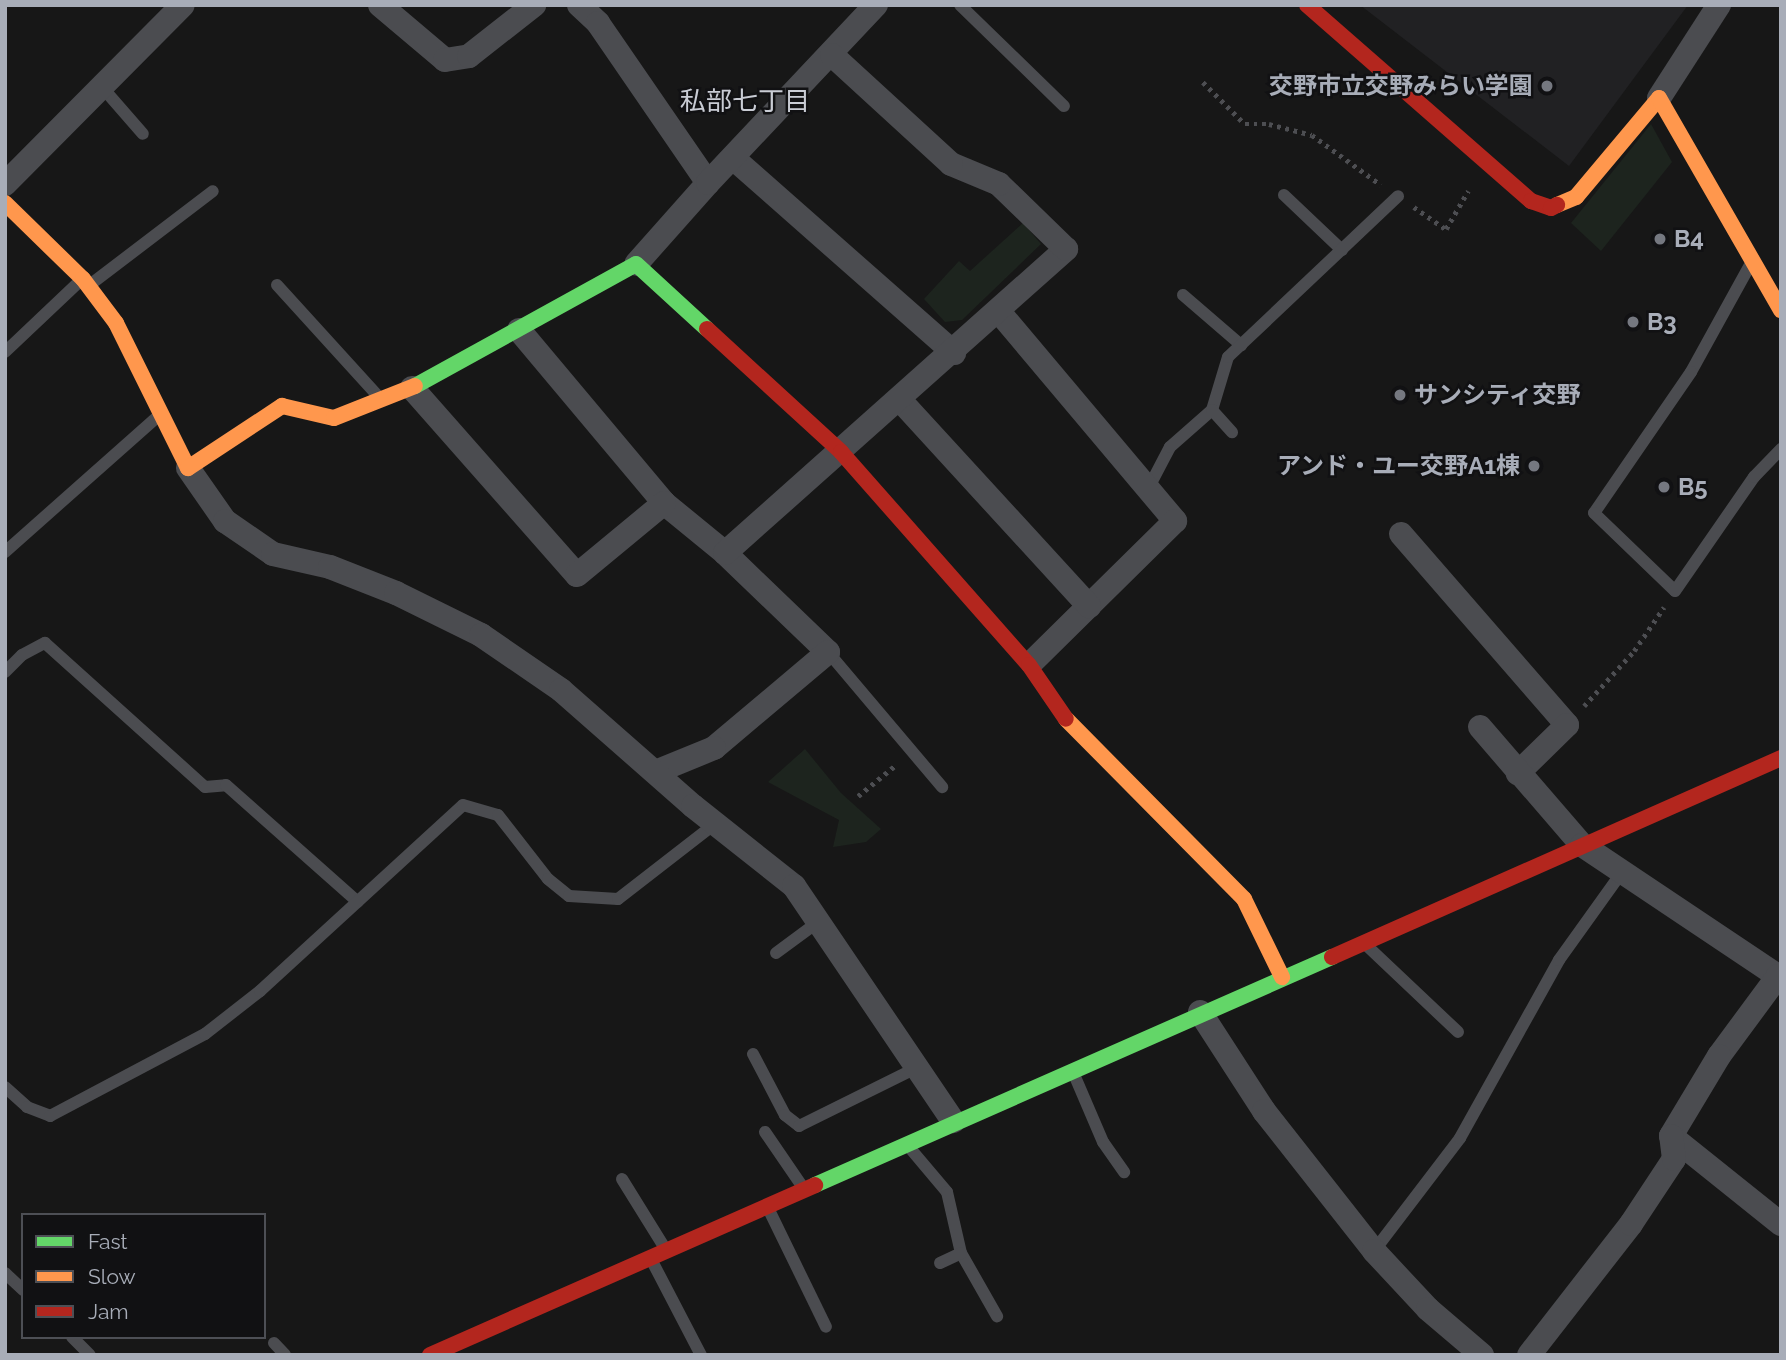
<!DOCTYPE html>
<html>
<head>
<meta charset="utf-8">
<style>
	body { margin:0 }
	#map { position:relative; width:1786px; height:1360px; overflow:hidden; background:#171717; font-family:Raleway,"Noto Sans JP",sans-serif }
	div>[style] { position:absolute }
	.built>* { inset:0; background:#212123 }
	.green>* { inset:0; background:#1d241e }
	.path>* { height:4.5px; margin-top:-2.25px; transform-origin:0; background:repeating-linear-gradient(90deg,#4d4e52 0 3.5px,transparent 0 8.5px) }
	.lane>* { height:12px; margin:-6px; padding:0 6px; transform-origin:6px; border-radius:6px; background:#4b4c50 }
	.street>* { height:24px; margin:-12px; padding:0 12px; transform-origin:12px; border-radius:12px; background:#4b4c50 }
	.fast>* { height:16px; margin:-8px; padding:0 8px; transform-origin:8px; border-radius:8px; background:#63d668 }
	.slow>* { height:16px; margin:-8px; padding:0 8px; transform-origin:8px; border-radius:8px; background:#ff974d }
	.jam>* { height:16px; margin:-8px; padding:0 8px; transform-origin:8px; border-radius:8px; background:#b3261e }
	.dots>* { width:19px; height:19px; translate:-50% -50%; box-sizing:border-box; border:4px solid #111113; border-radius:50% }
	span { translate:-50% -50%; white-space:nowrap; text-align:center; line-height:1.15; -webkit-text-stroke:5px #111113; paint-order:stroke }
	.poi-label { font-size:24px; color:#a8adb8; font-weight:700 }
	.right { translate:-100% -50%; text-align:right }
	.left { translate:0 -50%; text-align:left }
	.neighbourhood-label { font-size:26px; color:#c9ccd4 }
	.frame { position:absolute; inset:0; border:7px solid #a8adb8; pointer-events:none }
	.legend { position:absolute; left:21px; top:1213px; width:245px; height:126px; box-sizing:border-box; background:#111113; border:2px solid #4d4f55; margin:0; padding:9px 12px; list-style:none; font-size:21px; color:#a8adb8 }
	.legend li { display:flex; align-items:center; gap:14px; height:35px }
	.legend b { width:35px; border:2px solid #4d4f55 }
</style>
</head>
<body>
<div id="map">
	<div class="built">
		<i style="clip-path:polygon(1360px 5px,1688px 5px,1569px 166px)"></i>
	</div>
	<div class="green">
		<i style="clip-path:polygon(1651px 124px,1672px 162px,1601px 251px,1571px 223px)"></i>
		<i style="clip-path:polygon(1023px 223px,1041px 244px,962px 320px,945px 322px,924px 299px,959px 261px,970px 271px)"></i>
		<i style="clip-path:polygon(805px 749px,841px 793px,881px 829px,866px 842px,833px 847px,839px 820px,768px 782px)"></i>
	</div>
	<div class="path">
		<i style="left:1203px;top:82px;width:59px;rotate:45deg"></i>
		<i style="left:1245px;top:124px;width:24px"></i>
		<i style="left:1269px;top:124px;width:44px;rotate:14.3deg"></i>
		<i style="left:1312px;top:135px;width:85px;rotate:35.9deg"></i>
		<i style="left:1414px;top:207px;width:39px;rotate:35deg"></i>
		<i style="left:1446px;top:229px;width:44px;rotate:-59.9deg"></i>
		<i style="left:1584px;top:706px;width:74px;rotate:-47.7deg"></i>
		<i style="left:1634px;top:651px;width:53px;rotate:-55.7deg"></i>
		<i style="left:858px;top:796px;width:50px;rotate:-39.4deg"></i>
	</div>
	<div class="lane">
		<i style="left:960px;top:5px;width:145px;rotate:44.2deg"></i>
		<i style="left:102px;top:87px;width:62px;rotate:48.9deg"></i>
		<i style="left:1284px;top:195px;width:80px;rotate:43.5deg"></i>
		<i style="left:1750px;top:265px;width:122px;rotate:118.9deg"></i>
		<i style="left:1691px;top:372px;width:171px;rotate:124.5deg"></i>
		<i style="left:1594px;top:513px;width:112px;rotate:43.9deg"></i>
		<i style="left:1675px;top:591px;width:139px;rotate:-55.3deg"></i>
		<i style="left:1754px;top:477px;width:39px;rotate:-46deg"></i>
		<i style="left:91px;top:284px;width:153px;rotate:-37.3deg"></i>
		<i style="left:277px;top:285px;width:151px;rotate:47.7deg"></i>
		<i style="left:1183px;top:295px;width:77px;rotate:40.8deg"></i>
		<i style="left:5px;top:352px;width:103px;rotate:-43.4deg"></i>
		<i style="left:1212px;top:410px;width:55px;rotate:-73.2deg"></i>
		<i style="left:1228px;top:357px;width:234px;rotate:-43.4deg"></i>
		<i style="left:1148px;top:489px;width:47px;rotate:-62.4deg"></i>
		<i style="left:1170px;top:447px;width:56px;rotate:-41.4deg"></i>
		<i style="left:1212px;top:410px;width:30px;rotate:48deg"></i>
		<i style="left:5px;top:552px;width:205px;rotate:-41.6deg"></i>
		<i style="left:828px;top:652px;width:177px;rotate:49.8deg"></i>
		<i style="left:5px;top:672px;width:24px;rotate:-45deg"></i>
		<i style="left:22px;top:655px;width:26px;rotate:-28deg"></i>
		<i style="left:45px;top:643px;width:215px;rotate:42deg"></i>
		<i style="left:205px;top:787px;width:21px;rotate:-5deg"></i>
		<i style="left:226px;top:785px;width:176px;rotate:41.6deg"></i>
		<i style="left:1365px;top:944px;width:128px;rotate:43.4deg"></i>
		<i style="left:776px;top:953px;width:52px;rotate:-36.4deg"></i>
		<i style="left:753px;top:1054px;width:69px;rotate:62.3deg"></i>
		<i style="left:785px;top:1115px;width:18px;rotate:38deg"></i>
		<i style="left:799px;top:1126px;width:131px;rotate:-26.4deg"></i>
		<i style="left:1073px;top:1072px;width:76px;rotate:66.8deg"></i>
		<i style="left:1103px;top:1142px;width:37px;rotate:55deg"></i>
		<i style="left:5px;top:1087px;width:30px;rotate:42deg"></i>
		<i style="left:27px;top:1107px;width:25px;rotate:21deg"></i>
		<i style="left:50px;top:1116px;width:175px;rotate:-27.9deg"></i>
		<i style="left:205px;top:1034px;width:70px;rotate:-38deg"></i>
		<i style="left:260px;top:991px;width:275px;rotate:-42.5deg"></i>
		<i style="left:463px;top:805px;width:36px;rotate:16deg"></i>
		<i style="left:498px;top:815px;width:81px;rotate:52deg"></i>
		<i style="left:548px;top:879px;width:27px;rotate:39deg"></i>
		<i style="left:569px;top:896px;width:49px;rotate:3.5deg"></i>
		<i style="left:618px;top:899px;width:124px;rotate:-37.8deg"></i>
		<i style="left:765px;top:1132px;width:65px;rotate:55.6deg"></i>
		<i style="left:909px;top:1147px;width:59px;rotate:49.8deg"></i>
		<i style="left:947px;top:1192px;width:63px;rotate:77.1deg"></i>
		<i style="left:961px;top:1253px;width:73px;rotate:60.3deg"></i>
		<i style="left:622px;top:1179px;width:84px;rotate:58.2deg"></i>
		<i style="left:768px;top:1208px;width:132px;rotate:64deg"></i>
		<i style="left:1374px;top:1251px;width:142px;rotate:-52.7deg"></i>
		<i style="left:1460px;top:1138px;width:204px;rotate:-60.9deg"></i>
		<i style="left:1559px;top:960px;width:108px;rotate:-54.4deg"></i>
		<i style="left:652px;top:1261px;width:106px;rotate:62.5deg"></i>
		<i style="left:940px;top:1263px;width:23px;rotate:-25deg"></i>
		<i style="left:5px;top:1273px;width:25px;rotate:43deg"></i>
		<i style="left:72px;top:1337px;width:25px;rotate:45deg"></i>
		<i style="left:274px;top:1343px;width:16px;rotate:47deg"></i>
	</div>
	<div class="street">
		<i style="left:380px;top:5px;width:85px;rotate:40.2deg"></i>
		<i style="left:445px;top:60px;width:24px;rotate:-9deg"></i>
		<i style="left:469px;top:56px;width:83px;rotate:-38.1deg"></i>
		<i style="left:579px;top:5px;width:26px;rotate:43deg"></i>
		<i style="left:598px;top:23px;width:194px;rotate:55.5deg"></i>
		<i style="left:708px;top:183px;width:108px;rotate:131.6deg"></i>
		<i style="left:1659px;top:98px;width:111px;rotate:-57.2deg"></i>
		<i style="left:733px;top:158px;width:295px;rotate:41.4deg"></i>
		<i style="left:708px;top:183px;width:245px;rotate:-46.7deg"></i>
		<i style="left:5px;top:184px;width:252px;rotate:-45.2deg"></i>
		<i style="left:1000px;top:313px;width:272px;rotate:49.9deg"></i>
		<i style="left:1175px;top:521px;width:198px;rotate:135.4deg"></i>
		<i style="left:519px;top:330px;width:226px;rotate:50deg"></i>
		<i style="left:664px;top:503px;width:79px;rotate:39.3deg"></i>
		<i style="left:725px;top:553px;width:143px;rotate:43.9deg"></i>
		<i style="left:828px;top:652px;width:149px;rotate:139.9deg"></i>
		<i style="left:714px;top:748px;width:61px;rotate:157.7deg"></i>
		<i style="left:412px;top:388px;width:249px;rotate:48.6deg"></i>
		<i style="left:577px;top:575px;width:113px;rotate:-39.6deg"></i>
		<i style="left:900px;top:400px;width:280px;rotate:47.5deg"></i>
		<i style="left:188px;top:468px;width:65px;rotate:55.1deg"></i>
		<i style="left:225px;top:521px;width:58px;rotate:34.5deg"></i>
		<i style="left:273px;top:554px;width:58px;rotate:12.8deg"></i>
		<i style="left:330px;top:567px;width:71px;rotate:21.5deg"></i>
		<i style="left:396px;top:593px;width:95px;rotate:26.3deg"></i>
		<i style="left:481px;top:635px;width:97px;rotate:34.5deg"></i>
		<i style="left:561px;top:690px;width:176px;rotate:41.3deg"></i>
		<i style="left:693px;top:806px;width:129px;rotate:38.4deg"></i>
		<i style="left:794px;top:886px;width:284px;rotate:55.9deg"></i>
		<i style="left:1401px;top:534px;width:253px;rotate:49deg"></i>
		<i style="left:1567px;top:725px;width:69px;rotate:135.6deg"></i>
		<i style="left:725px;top:553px;width:457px;rotate:-41.7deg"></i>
		<i style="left:1066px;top:249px;width:93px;rotate:-135.9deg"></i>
		<i style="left:999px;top:184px;width:52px;rotate:-157.4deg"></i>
		<i style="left:951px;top:164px;width:161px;rotate:-137.5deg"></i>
		<i style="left:1480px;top:727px;width:156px;rotate:49.2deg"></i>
		<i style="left:1582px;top:845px;width:236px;rotate:33.8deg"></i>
		<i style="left:1778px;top:976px;width:99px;rotate:126.4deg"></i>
		<i style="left:1719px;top:1056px;width:93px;rotate:121deg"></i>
		<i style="left:1671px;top:1136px;width:141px;rotate:38.7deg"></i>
		<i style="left:1200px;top:1012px;width:118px;rotate:57.1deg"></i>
		<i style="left:1264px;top:1111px;width:178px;rotate:51.8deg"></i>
		<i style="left:1374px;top:1251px;width:79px;rotate:47deg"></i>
		<i style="left:1428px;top:1309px;width:71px;rotate:40.4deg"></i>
		<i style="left:1529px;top:1355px;width:166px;rotate:-52.1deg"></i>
		<i style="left:1631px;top:1224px;width:78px;rotate:-56.5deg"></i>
		<i style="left:1674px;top:1159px;width:23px;rotate:-97deg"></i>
	</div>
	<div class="fast">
		<i style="left:415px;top:386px;width:252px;rotate:-28.9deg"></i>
		<i style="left:636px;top:264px;width:96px;rotate:42.5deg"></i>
		<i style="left:815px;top:1185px;width:565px;rotate:-23.8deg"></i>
	</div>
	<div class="slow">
		<i style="left:5px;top:203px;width:109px;rotate:44.3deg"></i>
		<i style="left:83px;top:279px;width:55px;rotate:53.1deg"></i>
		<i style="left:116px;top:323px;width:162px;rotate:63.6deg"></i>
		<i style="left:188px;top:468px;width:113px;rotate:-33.4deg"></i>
		<i style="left:282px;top:406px;width:53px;rotate:13deg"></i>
		<i style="left:334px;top:418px;width:87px;rotate:-21.6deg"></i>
		<i style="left:1557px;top:205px;width:21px;rotate:-23deg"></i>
		<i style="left:1576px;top:197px;width:129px;rotate:-50deg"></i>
		<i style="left:1659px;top:98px;width:245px;rotate:60.1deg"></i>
		<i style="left:1066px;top:719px;width:253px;rotate:45.3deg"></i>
		<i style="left:1244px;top:899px;width:87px;rotate:64deg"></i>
	</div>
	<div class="jam">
		<i style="left:1307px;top:5px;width:298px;rotate:41.2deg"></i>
		<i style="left:1531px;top:201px;width:21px;rotate:19deg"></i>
		<i style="left:1551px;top:208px;width:7px;rotate:-27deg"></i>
		<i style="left:707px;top:329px;width:182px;rotate:42.5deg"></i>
		<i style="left:841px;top:452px;width:284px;rotate:48.6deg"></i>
		<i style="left:1029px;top:665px;width:65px;rotate:55.6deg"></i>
		<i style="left:1332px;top:957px;width:491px;rotate:-23.9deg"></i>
		<i style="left:430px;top:1355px;width:421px;rotate:-23.8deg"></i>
	</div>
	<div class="dots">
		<i style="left:1547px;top:86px;background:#757880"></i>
		<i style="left:1660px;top:239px;background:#757880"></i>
		<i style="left:1633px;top:322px;background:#757880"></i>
		<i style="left:1400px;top:395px;background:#757880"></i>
		<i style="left:1534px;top:466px;background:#757880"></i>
		<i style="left:1664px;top:487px;background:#757880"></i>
	</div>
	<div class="poi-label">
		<span class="right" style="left:1533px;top:86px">交野市立交野みらい学園</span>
		<span class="left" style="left:1674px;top:239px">B4</span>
		<span class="left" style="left:1647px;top:322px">B3</span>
		<span class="left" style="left:1414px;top:395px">サンシティ交野</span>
		<span class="right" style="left:1520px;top:466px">アンド・ユー交野A1棟</span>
		<span class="left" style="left:1678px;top:487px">B5</span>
	</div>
	<div class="neighbourhood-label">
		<span style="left:745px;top:102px">私部七丁目</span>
	</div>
	<div class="frame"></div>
	<ul class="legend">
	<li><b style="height:9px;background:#63d668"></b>Fast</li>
	<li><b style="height:9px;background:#ff974d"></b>Slow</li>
	<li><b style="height:9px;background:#b3261e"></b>Jam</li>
	</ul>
</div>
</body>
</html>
